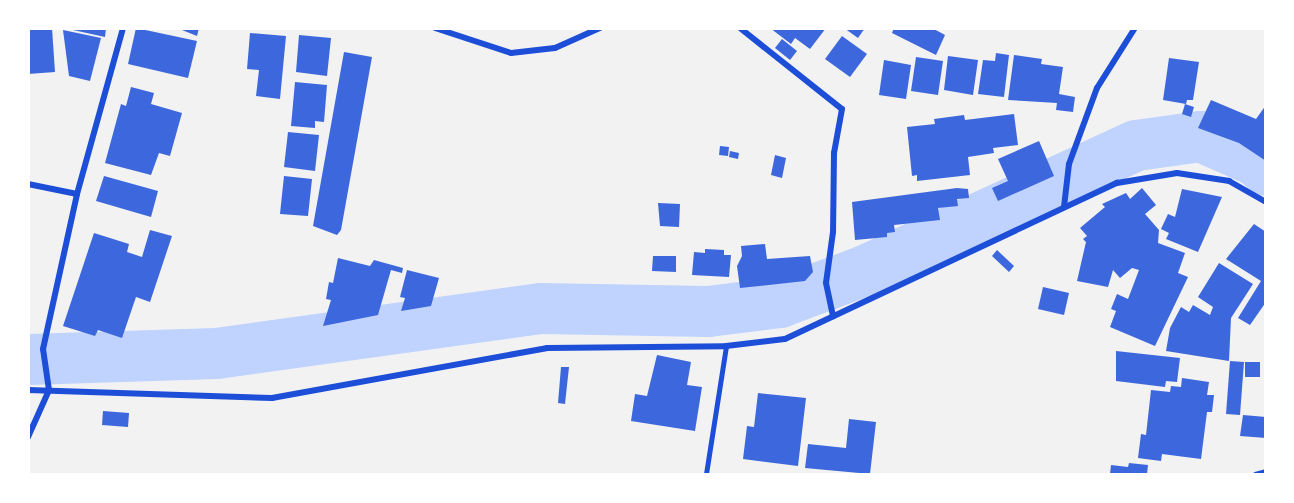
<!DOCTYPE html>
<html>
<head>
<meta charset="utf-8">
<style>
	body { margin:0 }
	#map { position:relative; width:1294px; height:503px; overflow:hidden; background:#f2f2f2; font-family:Quicksand,sans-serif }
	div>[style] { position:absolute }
	.river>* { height:51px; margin:-25.5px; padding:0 25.5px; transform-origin:25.5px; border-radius:25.5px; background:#bfd3fe }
	.building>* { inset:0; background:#3d67dc }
	.service>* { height:4.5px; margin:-2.25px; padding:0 2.25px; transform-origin:2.25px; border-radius:2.25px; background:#1d4ed8 }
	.minor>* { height:6px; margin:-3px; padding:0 3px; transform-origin:3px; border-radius:3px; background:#1d4ed8 }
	span { translate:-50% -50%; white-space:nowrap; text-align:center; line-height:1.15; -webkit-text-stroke:6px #fff; paint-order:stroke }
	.frame { position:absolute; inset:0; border:30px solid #fff; pointer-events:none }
</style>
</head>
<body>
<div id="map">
	<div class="river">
		<i style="left:28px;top:359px;width:188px;rotate:-1.8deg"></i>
		<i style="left:216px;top:353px;width:327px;rotate:-7.9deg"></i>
		<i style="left:540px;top:308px;width:168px;rotate:1deg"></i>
		<i style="left:708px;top:311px;width:72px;rotate:-7.2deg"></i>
		<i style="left:779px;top:302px;width:92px;rotate:-20.4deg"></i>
		<i style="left:865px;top:270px;width:298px;rotate:-24.8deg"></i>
		<i style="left:1136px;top:145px;width:65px;rotate:-8deg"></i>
		<i style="left:1200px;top:136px;width:60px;rotate:23.6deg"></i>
		<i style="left:1255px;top:160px;width:15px;rotate:42deg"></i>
	</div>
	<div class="building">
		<i style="clip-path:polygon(28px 28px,52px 28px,55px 72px,28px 74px)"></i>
		<i style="clip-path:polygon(64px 28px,106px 28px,105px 37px)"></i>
		<i style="clip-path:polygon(136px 28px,197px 41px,188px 78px,128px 64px)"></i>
		<i style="clip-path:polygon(177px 28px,199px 28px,197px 36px)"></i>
		<i style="clip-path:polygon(770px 28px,826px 28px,810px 49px,795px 38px,791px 44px)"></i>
		<i style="clip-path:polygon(844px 28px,865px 28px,858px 38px)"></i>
		<i style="clip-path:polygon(894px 28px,932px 28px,945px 35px,936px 55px,892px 33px)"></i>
		<i style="clip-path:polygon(63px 30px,101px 38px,90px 81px,69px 76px)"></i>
		<i style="clip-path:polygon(250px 33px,286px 36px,280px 99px,256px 96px,259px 70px,247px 69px)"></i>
		<i style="clip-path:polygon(299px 35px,331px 38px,327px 76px,296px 72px)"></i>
		<i style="clip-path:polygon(842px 36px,867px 54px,850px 77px,825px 59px)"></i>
		<i style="clip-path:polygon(782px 39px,797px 51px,790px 60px,775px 48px)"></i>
		<i style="clip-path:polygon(344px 52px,372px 57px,341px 230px,337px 235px,313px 226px)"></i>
		<i style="clip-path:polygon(996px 53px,1009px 55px,1004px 97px,978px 94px,983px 60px,995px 61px)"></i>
		<i style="clip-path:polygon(1014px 55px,1042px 59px,1041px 64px,1063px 67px,1059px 94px,1075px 97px,1073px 112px,1056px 110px,1057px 103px,1008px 100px)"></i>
		<i style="clip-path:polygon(948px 56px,978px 60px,973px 95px,944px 90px)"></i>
		<i style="clip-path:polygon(916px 57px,943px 61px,938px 95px,911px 91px)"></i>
		<i style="clip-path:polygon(1169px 58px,1199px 62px,1193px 100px,1187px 100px,1186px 104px,1163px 100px)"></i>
		<i style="clip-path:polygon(884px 60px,911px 65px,906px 99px,879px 95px)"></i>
		<i style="clip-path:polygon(295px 82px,327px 85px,324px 122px,315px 121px,315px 128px,291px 126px)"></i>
		<i style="clip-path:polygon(131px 87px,154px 93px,151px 104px,182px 113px,170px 156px,159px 153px,151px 175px,105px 163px,121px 104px,126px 106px)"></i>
		<i style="clip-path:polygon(1211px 100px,1256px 119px,1266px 105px,1266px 161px,1239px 143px,1198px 128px)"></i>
		<i style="clip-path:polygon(1185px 104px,1194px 107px,1191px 117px,1182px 114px)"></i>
		<i style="clip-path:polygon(1014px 114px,1018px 145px,993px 148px,994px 153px,968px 157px,970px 175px,917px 181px,917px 175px,912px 176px,907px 127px,935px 124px,934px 119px,964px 115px,965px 120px)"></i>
		<i style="clip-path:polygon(288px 132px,319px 135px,315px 171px,284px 167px)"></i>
		<i style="clip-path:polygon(1039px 141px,1054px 176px,998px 201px,992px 188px,1008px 181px,998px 159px)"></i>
		<i style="clip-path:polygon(720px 146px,729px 147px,728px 156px,719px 155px)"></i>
		<i style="clip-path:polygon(730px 151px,739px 153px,738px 159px,729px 157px)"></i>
		<i style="clip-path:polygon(775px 155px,786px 158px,782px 178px,771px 175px)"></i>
		<i style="clip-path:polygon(104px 176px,158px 191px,151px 217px,96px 201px)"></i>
		<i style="clip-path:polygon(284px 176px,312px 179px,308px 216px,280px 214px)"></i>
		<i style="clip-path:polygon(957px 188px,968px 189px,969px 198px,957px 199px,958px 206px,938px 208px,940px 220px,894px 225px,895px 232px,887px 233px,887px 237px,855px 240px,852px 202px)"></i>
		<i style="clip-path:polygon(1142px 188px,1156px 205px,1145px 214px,1159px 230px,1158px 243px,1185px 253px,1178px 273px,1188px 277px,1155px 346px,1110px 327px,1116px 311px,1111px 309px,1117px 294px,1128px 299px,1139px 270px,1132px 268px,1120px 278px,1113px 270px,1108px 287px,1077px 281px,1086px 242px,1083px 239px,1087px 236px,1080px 228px,1105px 207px,1102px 204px,1126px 193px,1130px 199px)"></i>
		<i style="clip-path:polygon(1182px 189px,1222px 197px,1198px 252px,1166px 239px,1169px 233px,1161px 229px,1168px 214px,1175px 217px)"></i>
		<i style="clip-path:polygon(658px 203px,680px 204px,679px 227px,660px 226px)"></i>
		<i style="clip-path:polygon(1254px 224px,1266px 232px,1266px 302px,1250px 325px,1238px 318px,1261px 281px,1226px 259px)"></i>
		<i style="clip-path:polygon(150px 230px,172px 236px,150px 302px,136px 297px,122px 338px,98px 330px,95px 336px,63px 326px,94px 233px,129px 244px,127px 252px,142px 257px)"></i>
		<i style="clip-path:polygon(765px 244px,767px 259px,810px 256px,813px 272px,805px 281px,740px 288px,737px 266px,742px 256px,741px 246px)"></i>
		<i style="clip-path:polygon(705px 249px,724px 250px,724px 255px,731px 255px,729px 277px,692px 275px,694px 252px,705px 253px)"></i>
		<i style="clip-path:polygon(997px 250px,1014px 266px,1009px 272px,992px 256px)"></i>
		<i style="clip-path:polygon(653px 256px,676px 256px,676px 272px,652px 271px)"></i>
		<i style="clip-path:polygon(338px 258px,370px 266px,374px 260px,403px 268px,402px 273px,391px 270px,378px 315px,323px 326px,331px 300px,326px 299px,329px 282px,333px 283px)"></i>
		<i style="clip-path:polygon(1219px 263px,1253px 284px,1231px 318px,1229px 361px,1166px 351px,1170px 328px,1181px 307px,1189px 312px,1193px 305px,1210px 315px,1213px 307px,1198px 297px)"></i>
		<i style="clip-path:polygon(407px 270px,439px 278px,431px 306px,401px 311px,405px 298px,400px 297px)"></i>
		<i style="clip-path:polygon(1043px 287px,1069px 293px,1064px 315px,1038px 309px)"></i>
		<i style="clip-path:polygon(1116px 351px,1180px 358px,1177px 382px,1166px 381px,1165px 387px,1116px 381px)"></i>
		<i style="clip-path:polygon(657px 355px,691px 362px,687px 385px,702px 387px,695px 431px,631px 421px,635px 394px,647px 396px)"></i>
		<i style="clip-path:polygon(1230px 361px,1244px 362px,1240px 415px,1226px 414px)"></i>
		<i style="clip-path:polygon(1245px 362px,1260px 362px,1260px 377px,1245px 377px)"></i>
		<i style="clip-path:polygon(561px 367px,569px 367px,565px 404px,558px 403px)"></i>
		<i style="clip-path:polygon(1182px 378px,1209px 382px,1207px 395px,1214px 395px,1212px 412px,1207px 412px,1201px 459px,1162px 454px,1161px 461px,1138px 458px,1141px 434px,1146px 435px,1151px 390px,1170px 392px,1171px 386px,1181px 387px)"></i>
		<i style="clip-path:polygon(758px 393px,806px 398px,798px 466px,743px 459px,747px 426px,754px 427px)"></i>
		<i style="clip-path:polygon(103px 411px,129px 413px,128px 427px,102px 425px)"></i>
		<i style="clip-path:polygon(1243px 415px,1266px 417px,1266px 438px,1240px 436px)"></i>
		<i style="clip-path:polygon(849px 419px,876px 422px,870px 474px,805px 468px,808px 444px,846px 448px)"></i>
		<i style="clip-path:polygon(1129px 463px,1148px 465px,1147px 474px,1110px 474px,1111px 465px,1128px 467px)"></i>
	</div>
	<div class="service">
		<i style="left:706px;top:474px;width:130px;rotate:-81.1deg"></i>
		<i style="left:1255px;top:474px;width:11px;rotate:-15deg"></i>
	</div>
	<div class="minor">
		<i style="left:435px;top:28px;width:80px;rotate:18.2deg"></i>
		<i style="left:511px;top:53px;width:44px;rotate:-6.5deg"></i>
		<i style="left:555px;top:48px;width:49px;rotate:-24deg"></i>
		<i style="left:740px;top:28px;width:130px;rotate:38.5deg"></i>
		<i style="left:842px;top:109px;width:45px;rotate:100.3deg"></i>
		<i style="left:834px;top:153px;width:79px;rotate:90.7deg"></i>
		<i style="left:833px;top:232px;width:51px;rotate:97.8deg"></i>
		<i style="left:826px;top:283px;width:34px;rotate:78deg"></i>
		<i style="left:28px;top:184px;width:50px;rotate:11.5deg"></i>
		<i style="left:1064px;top:207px;width:43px;rotate:-83.4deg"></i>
		<i style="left:1069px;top:164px;width:81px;rotate:-69.8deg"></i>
		<i style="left:1097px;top:88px;width:71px;rotate:-57.7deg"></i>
		<i style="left:28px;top:390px;width:244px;rotate:1.9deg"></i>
		<i style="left:272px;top:398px;width:280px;rotate:-10.3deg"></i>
		<i style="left:547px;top:348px;width:179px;rotate:-0.6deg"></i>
		<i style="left:726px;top:346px;width:59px;rotate:-6.8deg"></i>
		<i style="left:785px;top:339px;width:367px;rotate:-25.2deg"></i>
		<i style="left:1117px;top:183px;width:61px;rotate:-9.5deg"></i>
		<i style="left:1177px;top:173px;width:53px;rotate:8.7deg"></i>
		<i style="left:1229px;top:181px;width:43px;rotate:29.6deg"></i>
		<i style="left:28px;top:437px;width:51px;rotate:-65.9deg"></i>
		<i style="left:49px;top:390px;width:41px;rotate:-98.3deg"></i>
		<i style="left:43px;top:349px;width:159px;rotate:-77.6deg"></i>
		<i style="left:77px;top:194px;width:172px;rotate:-74.5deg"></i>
	</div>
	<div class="frame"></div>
</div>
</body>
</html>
